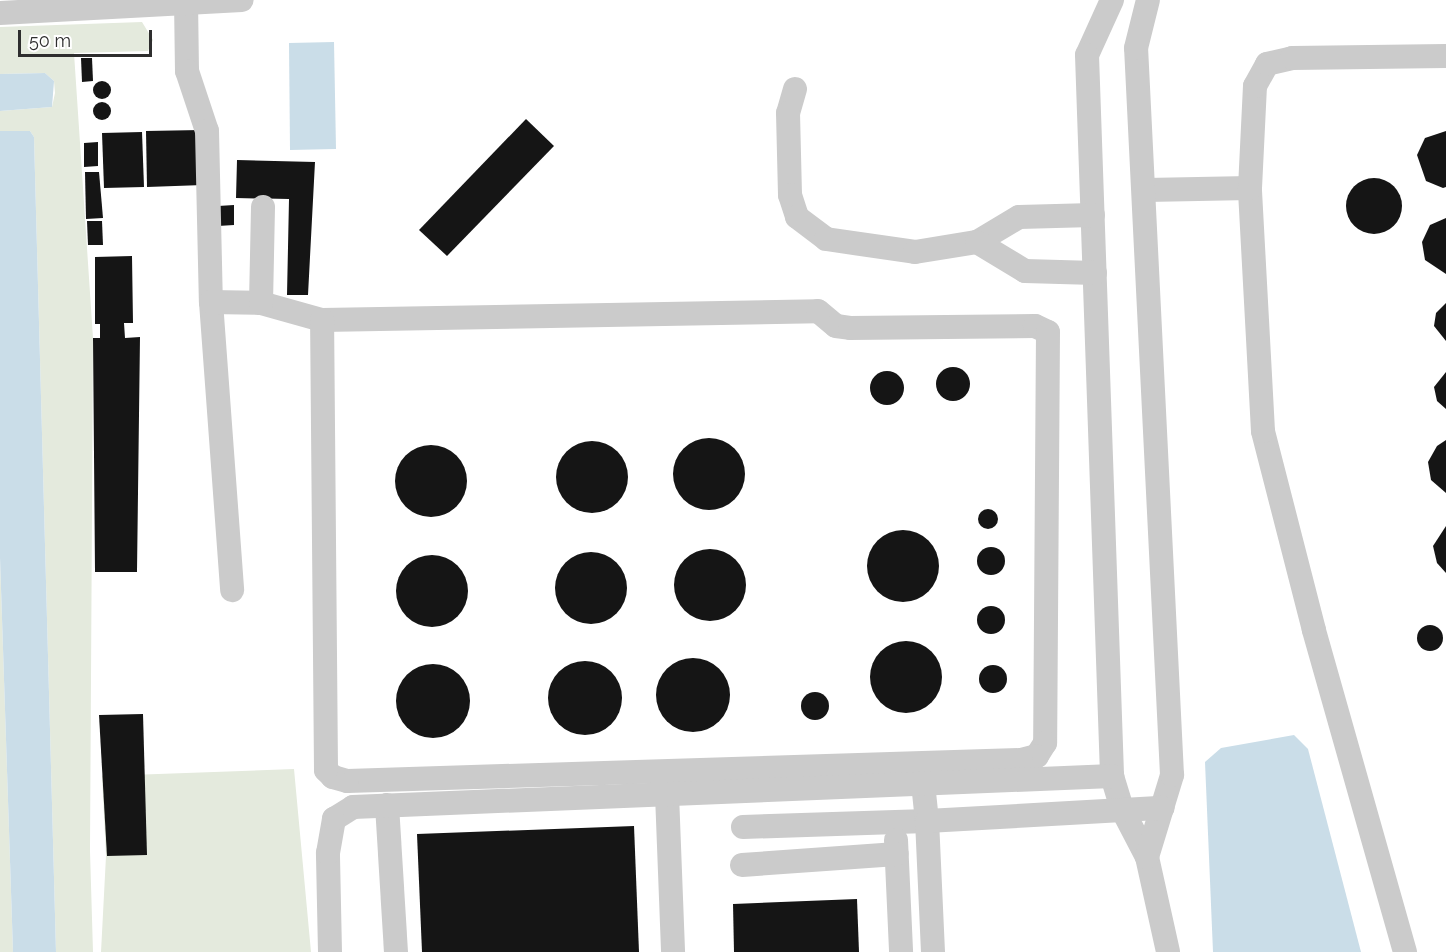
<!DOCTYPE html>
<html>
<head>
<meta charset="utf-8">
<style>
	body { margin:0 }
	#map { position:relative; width:1446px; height:952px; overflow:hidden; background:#fff; font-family:Raleway,sans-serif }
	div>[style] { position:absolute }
	.green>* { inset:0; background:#e4eadd }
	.water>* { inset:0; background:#cadde8 }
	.building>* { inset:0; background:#151515 }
	.round { border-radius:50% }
	.minor>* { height:24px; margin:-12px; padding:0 12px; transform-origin:12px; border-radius:12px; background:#cbcbcb }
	span { translate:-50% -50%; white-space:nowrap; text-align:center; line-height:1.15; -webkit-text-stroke:6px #fff; paint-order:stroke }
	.scale { position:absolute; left:18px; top:30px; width:134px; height:27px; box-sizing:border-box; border:3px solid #2e2e2e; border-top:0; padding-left:8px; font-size:18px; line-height:21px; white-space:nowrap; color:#2e2e2e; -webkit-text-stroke:4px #fff; paint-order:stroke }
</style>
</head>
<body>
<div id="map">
	<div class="green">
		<i style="clip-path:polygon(142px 22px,153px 40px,148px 51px,74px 53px,93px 338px,90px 851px,93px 952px,56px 952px,34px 137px,30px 131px,0 131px,0 111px,52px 107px,55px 93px,54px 81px,45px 73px,0 74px,0 27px)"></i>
		<i style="clip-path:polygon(0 558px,13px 952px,0 952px)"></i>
		<i style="clip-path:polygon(294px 769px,311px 952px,101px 952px,106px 856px,102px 776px)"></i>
	</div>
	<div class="water">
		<i style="clip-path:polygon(334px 42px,336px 149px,290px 150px,289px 43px)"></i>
		<i style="clip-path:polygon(45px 73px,54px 81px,52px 107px,0 111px,0 74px)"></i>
		<i style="clip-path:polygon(0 131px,30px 131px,34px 137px,56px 952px,13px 952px,0 558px)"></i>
		<i style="clip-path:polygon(1294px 735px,1308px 749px,1361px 952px,1213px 952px,1205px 762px,1221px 748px)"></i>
	</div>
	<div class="building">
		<i style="clip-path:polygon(81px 58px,92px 58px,93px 81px,82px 82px)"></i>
		<i class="round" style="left:93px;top:81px;width:18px;height:18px"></i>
		<i class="round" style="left:93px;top:102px;width:18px;height:18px"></i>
		<i style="clip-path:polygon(526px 119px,554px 146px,447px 256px,419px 230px)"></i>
		<i style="clip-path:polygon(201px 130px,203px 185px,147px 187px,146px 131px)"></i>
		<i style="clip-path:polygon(1446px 131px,1446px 187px,1443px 188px,1426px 181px,1417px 155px,1425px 138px)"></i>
		<i style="clip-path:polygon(142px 132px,144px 187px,104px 188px,102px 133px)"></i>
		<i style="clip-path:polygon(98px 142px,98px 166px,84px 167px,84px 143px)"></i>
		<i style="clip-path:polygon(237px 160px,315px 162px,308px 295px,287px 295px,289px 199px,236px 198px)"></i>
		<i style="clip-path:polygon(85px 172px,99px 172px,103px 218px,86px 219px)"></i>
		<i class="round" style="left:1346px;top:178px;width:56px;height:56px"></i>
		<i style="clip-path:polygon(234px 205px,234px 225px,218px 226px,218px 206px)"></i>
		<i style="clip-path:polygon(1446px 218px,1446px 274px,1425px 260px,1422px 242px,1430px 225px)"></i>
		<i style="clip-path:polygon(87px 221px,102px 221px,103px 245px,88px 245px)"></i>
		<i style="clip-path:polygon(132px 256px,133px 323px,124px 323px,125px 338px,140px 337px,137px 572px,95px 572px,93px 338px,100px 338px,100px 324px,95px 324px,95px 257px)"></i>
		<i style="clip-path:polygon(1446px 303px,1446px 341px,1434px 326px,1436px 313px)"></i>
		<i class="round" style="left:936px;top:367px;width:34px;height:34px"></i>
		<i class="round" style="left:870px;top:371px;width:34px;height:34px"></i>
		<i style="clip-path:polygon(1446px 372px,1446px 409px,1437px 401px,1434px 387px)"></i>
		<i class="round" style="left:673px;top:438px;width:72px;height:72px"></i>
		<i style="clip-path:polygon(1446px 440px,1446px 493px,1431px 480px,1428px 462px,1437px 446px)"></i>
		<i class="round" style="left:556px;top:441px;width:72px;height:72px"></i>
		<i class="round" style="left:395px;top:445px;width:72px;height:72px"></i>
		<i class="round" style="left:978px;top:509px;width:20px;height:20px"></i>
		<i style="clip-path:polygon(1446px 526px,1446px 573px,1437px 563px,1433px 546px)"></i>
		<i class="round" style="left:867px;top:530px;width:72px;height:72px"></i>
		<i class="round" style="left:977px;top:547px;width:28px;height:28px"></i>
		<i class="round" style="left:674px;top:549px;width:72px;height:72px"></i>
		<i class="round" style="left:555px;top:552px;width:72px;height:72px"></i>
		<i class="round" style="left:396px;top:555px;width:72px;height:72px"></i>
		<i class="round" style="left:977px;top:606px;width:28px;height:28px"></i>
		<i class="round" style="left:1417px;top:625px;width:26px;height:26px"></i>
		<i class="round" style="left:870px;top:641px;width:72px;height:72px"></i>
		<i class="round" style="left:656px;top:658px;width:74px;height:74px"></i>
		<i class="round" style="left:548px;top:661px;width:74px;height:74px"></i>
		<i class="round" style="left:396px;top:664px;width:74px;height:74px"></i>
		<i class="round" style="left:979px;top:665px;width:28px;height:28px"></i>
		<i class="round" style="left:801px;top:692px;width:28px;height:28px"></i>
		<i style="clip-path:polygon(143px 714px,147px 855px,107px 856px,99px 715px)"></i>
		<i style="clip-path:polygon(634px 826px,639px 952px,422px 952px,417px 834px)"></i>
		<i style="clip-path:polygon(857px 899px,859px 952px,734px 952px,733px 904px)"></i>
	</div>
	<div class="minor">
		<i style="left:186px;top:0;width:71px;rotate:89.2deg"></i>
		<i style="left:187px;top:71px;width:63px;rotate:71.6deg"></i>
		<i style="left:207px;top:131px;width:171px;rotate:88.7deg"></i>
		<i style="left:211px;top:302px;width:289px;rotate:85.8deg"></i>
		<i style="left:1112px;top:0;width:60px;rotate:114.4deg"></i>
		<i style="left:1087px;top:55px;width:721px;rotate:88.01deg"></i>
		<i style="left:1112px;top:776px;width:37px;rotate:73deg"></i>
		<i style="left:1123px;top:811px;width:52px;rotate:62.4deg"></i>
		<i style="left:1147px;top:857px;width:97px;rotate:77.5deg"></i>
		<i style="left:0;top:13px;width:242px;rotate:-3.1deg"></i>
		<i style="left:795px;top:89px;width:25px;rotate:106deg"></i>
		<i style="left:788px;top:113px;width:82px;rotate:88.6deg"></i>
		<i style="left:790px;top:195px;width:23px;rotate:72deg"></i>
		<i style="left:797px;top:217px;width:36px;rotate:37deg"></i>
		<i style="left:826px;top:239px;width:90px;rotate:8.3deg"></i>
		<i style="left:915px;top:252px;width:63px;rotate:-9.2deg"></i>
		<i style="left:977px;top:242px;width:49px;rotate:-30.8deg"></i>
		<i style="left:1019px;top:217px;width:74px;rotate:-1.5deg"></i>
		<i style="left:1146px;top:190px;width:104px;rotate:-1.1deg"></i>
		<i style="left:977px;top:242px;width:56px;rotate:31.1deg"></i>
		<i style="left:1025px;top:271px;width:70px;rotate:1.6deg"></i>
		<i style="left:211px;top:302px;width:50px;rotate:1.1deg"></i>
		<i style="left:261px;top:303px;width:63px;rotate:15.6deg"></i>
		<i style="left:322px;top:320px;width:496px;rotate:-1deg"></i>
		<i style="left:818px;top:311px;width:23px;rotate:40deg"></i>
		<i style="left:836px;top:326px;width:14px;rotate:8deg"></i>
		<i style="left:850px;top:328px;width:185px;rotate:-0.6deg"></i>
		<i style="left:1035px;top:326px;width:14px;rotate:25deg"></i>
		<i style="left:1048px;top:332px;width:411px;rotate:90.4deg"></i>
		<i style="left:1045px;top:743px;width:15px;rotate:122deg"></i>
		<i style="left:1037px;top:756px;width:16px;rotate:166deg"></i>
		<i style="left:1021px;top:760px;width:674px;rotate:178.22deg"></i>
		<i style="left:347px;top:781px;width:15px;rotate:-164deg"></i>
		<i style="left:333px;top:777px;width:10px;rotate:-135deg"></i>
		<i style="left:326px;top:770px;width:450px;rotate:-90.5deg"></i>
		<i style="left:261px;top:303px;width:96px;rotate:-88.8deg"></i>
		<i style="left:667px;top:794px;width:158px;rotate:87.8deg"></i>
		<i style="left:387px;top:805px;width:147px;rotate:86.5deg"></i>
		<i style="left:743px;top:827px;width:184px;rotate:-1.9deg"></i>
		<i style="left:927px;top:821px;width:37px;rotate:-96deg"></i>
		<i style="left:896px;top:840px;width:112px;rotate:87.4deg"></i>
		<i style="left:1147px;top:857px;width:86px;rotate:-73deg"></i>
		<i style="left:1172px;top:775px;width:728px;rotate:-92.83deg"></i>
		<i style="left:1136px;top:48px;width:49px;rotate:-76deg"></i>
		<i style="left:742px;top:865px;width:155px;rotate:-4.1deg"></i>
		<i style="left:330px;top:952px;width:99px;rotate:-91.2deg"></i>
		<i style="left:328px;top:853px;width:35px;rotate:-80deg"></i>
		<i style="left:334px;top:819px;width:22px;rotate:-32deg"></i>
		<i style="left:353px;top:807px;width:760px;rotate:-2.34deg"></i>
		<i style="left:933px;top:952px;width:131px;rotate:-92.6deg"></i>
		<i style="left:927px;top:821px;width:236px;rotate:-3.2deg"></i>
		<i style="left:1405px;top:952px;width:335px;rotate:-105.8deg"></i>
		<i style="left:1314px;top:630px;width:205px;rotate:-104.4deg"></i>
		<i style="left:1263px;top:431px;width:243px;rotate:-93.1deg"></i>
		<i style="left:1250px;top:188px;width:102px;rotate:-87.2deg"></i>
		<i style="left:1255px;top:86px;width:25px;rotate:-61deg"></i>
		<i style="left:1267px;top:64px;width:26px;rotate:-13deg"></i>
		<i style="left:1292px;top:58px;width:154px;rotate:-0.7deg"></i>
	</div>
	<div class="scale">50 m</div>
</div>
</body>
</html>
